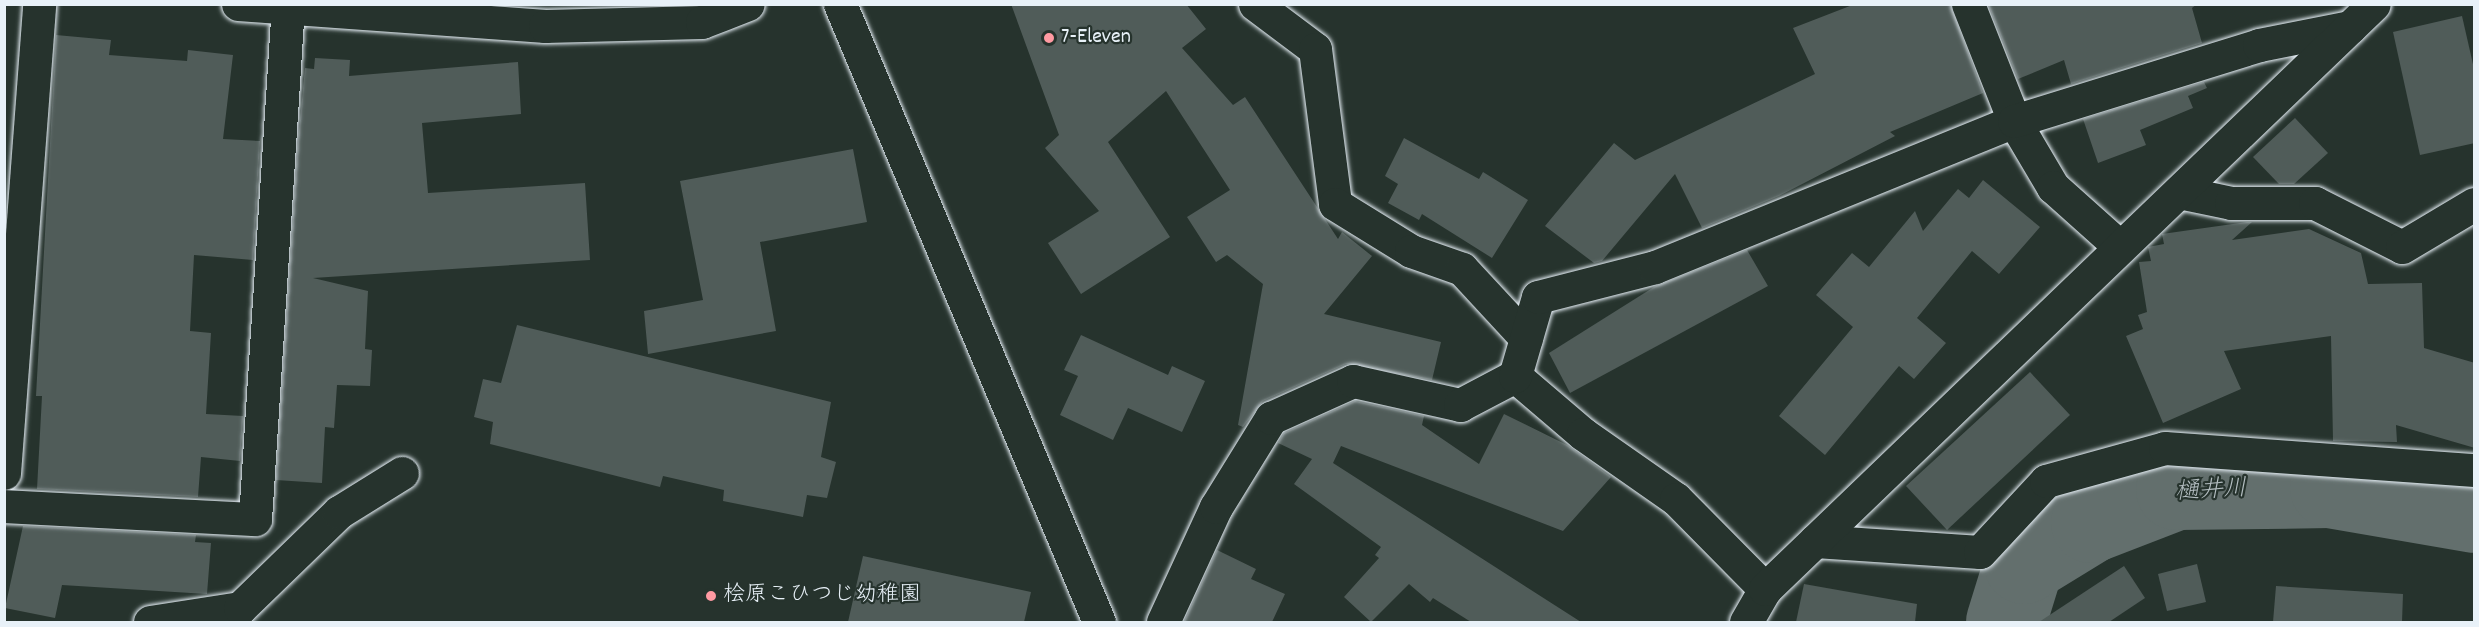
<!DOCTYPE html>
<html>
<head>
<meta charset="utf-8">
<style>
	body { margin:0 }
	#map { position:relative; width:2479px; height:627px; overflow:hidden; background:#26332d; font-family:Dekko,"Klee One",sans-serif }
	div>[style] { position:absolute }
	.river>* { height:80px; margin:-40px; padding:0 40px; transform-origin:40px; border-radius:40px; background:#636f6d }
	.building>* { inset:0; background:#505c59 }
	.roads { filter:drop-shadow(0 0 2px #e8f1f8) drop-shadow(0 0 2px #e8f1f8) }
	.minor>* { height:33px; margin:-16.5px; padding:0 16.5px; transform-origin:16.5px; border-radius:16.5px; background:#26332d }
	.tertiary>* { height:33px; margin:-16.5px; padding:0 16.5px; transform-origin:16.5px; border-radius:16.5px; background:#26332d }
	.dots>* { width:16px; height:16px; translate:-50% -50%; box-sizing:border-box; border:3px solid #26332d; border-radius:50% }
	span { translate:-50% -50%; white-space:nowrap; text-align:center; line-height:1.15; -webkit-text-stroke:4.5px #26332d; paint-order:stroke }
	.poi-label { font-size:22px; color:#e8f1f8 }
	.left { translate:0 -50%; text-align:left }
	.water-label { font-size:24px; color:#b3bdc0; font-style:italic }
	.frame { position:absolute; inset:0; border:6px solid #e8f1f8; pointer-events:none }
</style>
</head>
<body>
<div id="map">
	<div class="river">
		<i style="left:2006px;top:622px;width:61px;rotate:-72.8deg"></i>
		<i style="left:2024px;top:564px;width:79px;rotate:-31.5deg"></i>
		<i style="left:2091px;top:523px;width:91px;rotate:-21.2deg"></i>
		<i style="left:2176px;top:490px;width:154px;rotate:-0.7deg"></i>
		<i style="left:2330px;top:488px;width:146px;rotate:9.8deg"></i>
	</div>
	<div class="building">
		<i style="clip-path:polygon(1011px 4px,1186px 4px,1206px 29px,1182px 48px,1233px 105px,1245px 97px,1338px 239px,1342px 232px,1372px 256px,1324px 314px,1441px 342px,1432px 380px,1346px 364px,1263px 401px,1243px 427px,1238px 425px,1263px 284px,1227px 255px,1216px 262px,1187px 217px,1230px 190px,1166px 91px,1108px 142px,1170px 237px,1081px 294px,1048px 243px,1099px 211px,1045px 148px,1059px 135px)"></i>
		<i style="clip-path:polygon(1855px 4px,1950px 4px,1983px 93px,1890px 132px,1895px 136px,1779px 196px,1702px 228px,1675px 174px,1602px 261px,1594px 263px,1545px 226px,1614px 143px,1635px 160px,1815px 74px,1793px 28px)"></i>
		<i style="clip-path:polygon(1988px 4px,2197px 4px,2192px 8px,2202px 43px,2071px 84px,2064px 60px,2018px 79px)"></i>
		<i style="clip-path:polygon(2462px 16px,2475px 73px,2475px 143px,2420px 155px,2393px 32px)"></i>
		<i style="clip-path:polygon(56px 35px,111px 40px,109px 55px,187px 61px,188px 50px,233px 55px,223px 139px,260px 141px,253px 260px,194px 255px,190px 331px,211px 333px,206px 414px,243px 416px,240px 461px,201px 457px,198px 497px,37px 489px,42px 396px,36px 396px)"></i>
		<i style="clip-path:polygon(315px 58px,350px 60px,349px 76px,518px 62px,521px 114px,422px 123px,428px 193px,585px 183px,590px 260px,313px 278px,368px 291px,365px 349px,372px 350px,370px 386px,337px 385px,334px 428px,325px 427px,322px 483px,276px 480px,298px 142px,305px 68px,314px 69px)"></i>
		<i style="clip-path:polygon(2204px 82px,2207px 88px,2188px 96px,2193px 108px,2140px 130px,2146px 145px,2098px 163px,2083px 119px)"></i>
		<i style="clip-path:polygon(2295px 118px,2328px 153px,2294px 184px,2279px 184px,2253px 157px)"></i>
		<i style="clip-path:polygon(1404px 138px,1479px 179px,1483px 172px,1528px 200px,1492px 258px,1422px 214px,1419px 220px,1388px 203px,1398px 184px,1385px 176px)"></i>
		<i style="clip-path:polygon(853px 149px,867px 222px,760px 242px,776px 331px,648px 354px,644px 311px,703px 300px,680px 181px)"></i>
		<i style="clip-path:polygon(1983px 180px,2040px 227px,1999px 274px,1972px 251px,1917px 318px,1946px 343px,1914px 379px,1899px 366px,1825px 455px,1779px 416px,1853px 327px,1816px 295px,1852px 253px,1869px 267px,1915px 211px,1923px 231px,1958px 189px,1969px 198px)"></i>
		<i style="clip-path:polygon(2247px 222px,2252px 222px,2232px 240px,2309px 229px,2361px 253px,2368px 284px,2422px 283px,2424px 348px,2475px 363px,2475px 448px,2396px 425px,2397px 442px,2333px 441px,2331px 336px,2224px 351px,2241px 389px,2163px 423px,2126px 336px,2143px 329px,2138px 315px,2147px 312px,2139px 262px,2151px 261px,2148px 247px,2164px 244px,2162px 234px)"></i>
		<i style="clip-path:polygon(1747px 250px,1768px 286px,1570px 393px,1549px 353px,1654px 287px)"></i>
		<i style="clip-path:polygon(517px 325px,831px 402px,821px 457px,836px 462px,827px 498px,807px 495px,803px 517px,723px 501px,724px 490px,663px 476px,660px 487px,490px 444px,493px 422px,474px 417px,483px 379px,501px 383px)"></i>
		<i style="clip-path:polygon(1081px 335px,1168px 375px,1172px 366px,1205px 381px,1182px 432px,1128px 408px,1113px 440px,1060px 415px,1078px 376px,1064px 370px)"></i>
		<i style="clip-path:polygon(2030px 372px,2070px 415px,1947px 530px,1906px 486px)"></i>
		<i style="clip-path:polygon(1355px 401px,1424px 416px,1422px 425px,1479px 464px,1504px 414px,1567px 445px,1611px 477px,1563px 531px,1341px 446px,1333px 463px,1581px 622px,1471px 622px,1433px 598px,1430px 602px,1409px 584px,1371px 622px,1344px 597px,1379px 558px,1375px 555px,1381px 547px,1294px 484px,1312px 459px,1278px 443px,1284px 433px)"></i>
		<i style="clip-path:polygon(23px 526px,196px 535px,195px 542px,211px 543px,207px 594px,62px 585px,55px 618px,5px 608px)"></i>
		<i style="clip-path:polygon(1217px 550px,1256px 569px,1251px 579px,1285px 594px,1272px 622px,1184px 622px)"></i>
		<i style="clip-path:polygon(863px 556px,1031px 592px,1024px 622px,848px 622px)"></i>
		<i style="clip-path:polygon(2197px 564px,2206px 602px,2167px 611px,2158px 574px)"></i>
		<i style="clip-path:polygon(2124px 566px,2145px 598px,2109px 622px,2039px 622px)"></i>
		<i style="clip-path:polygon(1804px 584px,1917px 604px,1915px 622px,1796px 622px)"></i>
		<i style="clip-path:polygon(2276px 586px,2403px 594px,2402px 622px,2273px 622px)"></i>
	</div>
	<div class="roads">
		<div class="minor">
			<i style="left:238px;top:4px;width:308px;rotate:4.1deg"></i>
			<i style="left:545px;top:26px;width:157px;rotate:-1.5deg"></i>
			<i style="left:702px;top:22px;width:49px;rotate:-21.4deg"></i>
			<i style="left:1255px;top:4px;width:75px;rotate:36.9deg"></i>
			<i style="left:1315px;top:49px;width:156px;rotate:82.6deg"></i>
			<i style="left:1335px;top:204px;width:89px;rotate:31.7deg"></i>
			<i style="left:1411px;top:251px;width:54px;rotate:19.4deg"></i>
			<i style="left:1462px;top:269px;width:94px;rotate:47.2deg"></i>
			<i style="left:1968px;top:4px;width:126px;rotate:68.5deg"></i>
			<i style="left:2014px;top:121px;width:77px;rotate:59.4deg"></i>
			<i style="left:2053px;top:187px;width:90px;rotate:41.8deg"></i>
			<i style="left:2179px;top:192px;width:53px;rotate:11.9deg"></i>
			<i style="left:2231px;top:203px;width:84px"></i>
			<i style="left:2315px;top:203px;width:97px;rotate:26.8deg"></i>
			<i style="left:2402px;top:247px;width:84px;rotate:-30.8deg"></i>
			<i style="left:1515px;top:376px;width:89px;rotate:40.5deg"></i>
			<i style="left:1583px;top:434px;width:113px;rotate:35deg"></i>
			<i style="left:1676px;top:499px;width:127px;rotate:45.3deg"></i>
			<i style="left:4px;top:473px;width:470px;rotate:-85.7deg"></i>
			<i style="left:4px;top:506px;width:251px;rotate:3deg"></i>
			<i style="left:255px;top:519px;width:516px;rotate:-86.33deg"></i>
			<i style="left:1815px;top:541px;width:165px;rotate:3.8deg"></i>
			<i style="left:1980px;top:552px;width:97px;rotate:-47.1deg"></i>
			<i style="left:2046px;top:481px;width:123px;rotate:-15.5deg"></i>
			<i style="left:2165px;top:448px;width:310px;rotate:4.1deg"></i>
			<i style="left:150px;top:622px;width:91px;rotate:-8.8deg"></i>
			<i style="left:240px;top:608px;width:138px;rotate:-44.1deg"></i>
			<i style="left:339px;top:512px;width:74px;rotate:-31.8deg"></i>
			<i style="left:1163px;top:622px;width:127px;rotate:-65.3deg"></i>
			<i style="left:1216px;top:507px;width:105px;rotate:-58.3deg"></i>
			<i style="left:1271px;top:418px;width:90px;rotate:-24.3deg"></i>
			<i style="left:1353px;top:381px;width:110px;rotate:12.6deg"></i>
			<i style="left:1460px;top:405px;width:62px;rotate:-27.8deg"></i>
			<i style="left:1515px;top:376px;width:82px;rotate:-73.8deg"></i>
			<i style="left:1538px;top:297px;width:121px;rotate:-14.4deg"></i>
			<i style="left:1655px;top:267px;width:388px;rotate:-22.1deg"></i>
			<i style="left:2014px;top:121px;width:257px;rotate:-17.2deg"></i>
			<i style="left:2259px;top:45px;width:93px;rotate:-11.2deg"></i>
			<i style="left:1746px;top:622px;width:38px;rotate:-60deg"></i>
			<i style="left:1765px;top:589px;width:844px;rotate:-43.85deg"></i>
		</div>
		<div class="tertiary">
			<i style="left:840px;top:4px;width:670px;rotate:67.26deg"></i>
		</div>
	</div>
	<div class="dots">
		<i style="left:1049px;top:38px;background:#ff9aa2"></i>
		<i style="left:711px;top:596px;background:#ff9aa2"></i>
	</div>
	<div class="poi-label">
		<span class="left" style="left:1061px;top:38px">7-Eleven</span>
		<span class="left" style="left:723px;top:596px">桧原こひつじ幼稚園</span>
	</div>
	<div class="water-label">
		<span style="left:2211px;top:492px;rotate:-3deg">樋井川</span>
	</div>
	<div class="frame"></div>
</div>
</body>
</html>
